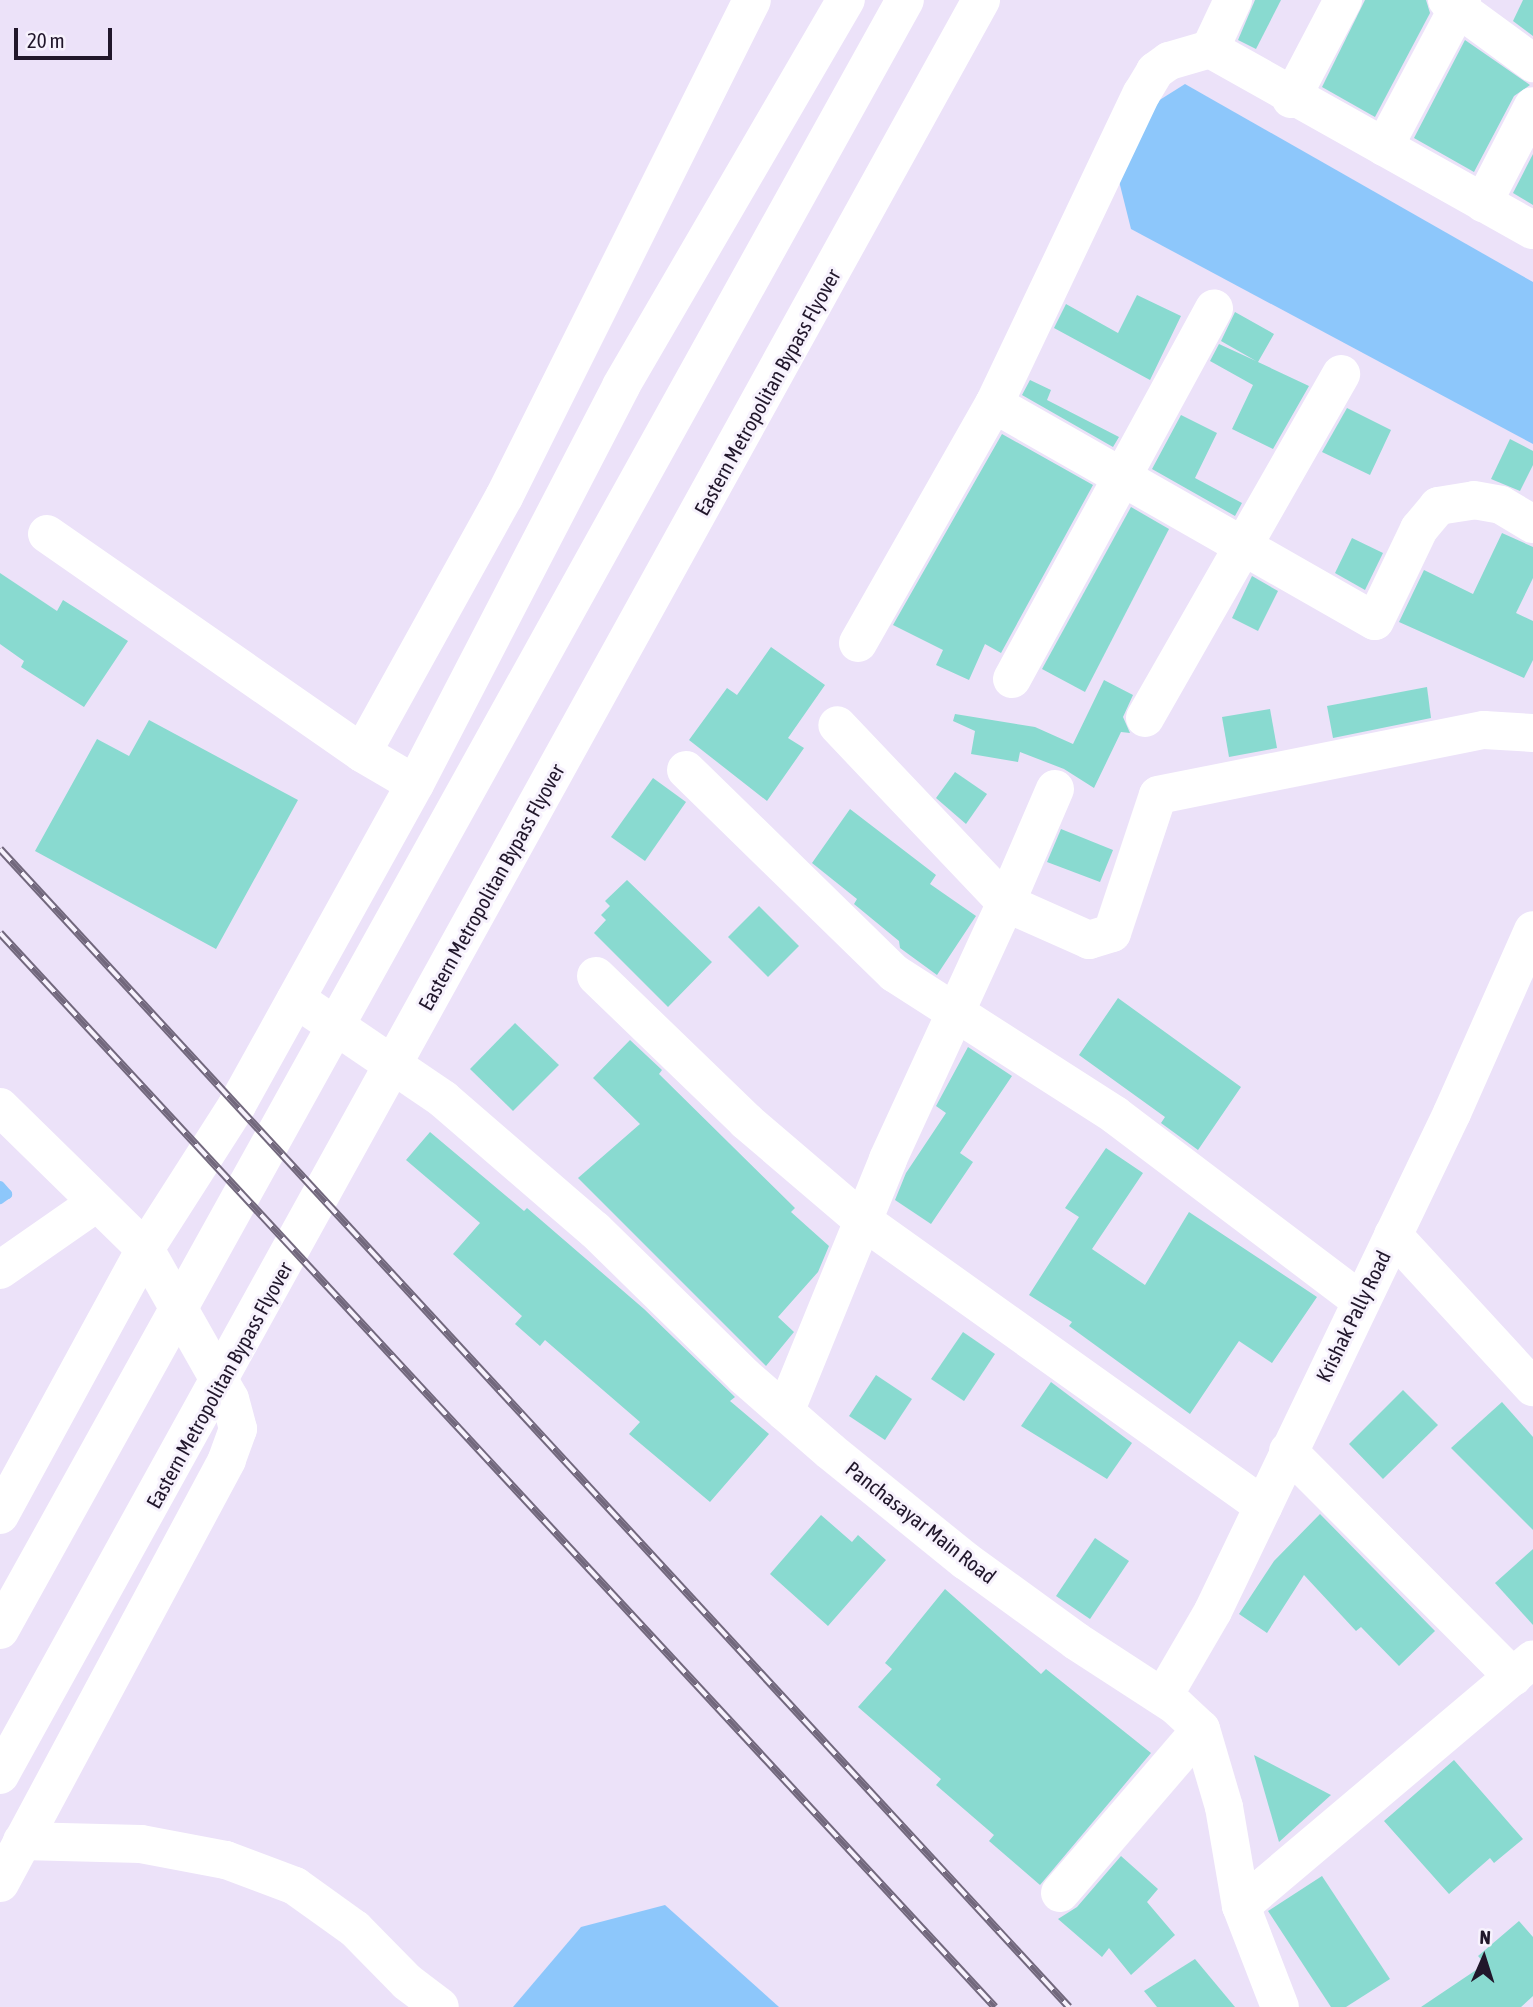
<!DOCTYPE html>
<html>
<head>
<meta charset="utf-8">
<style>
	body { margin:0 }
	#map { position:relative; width:1533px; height:2007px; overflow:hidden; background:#ece2f9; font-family:"Asap Condensed",sans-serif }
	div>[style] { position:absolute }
	.water>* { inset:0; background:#8dc7fb }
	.stream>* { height:10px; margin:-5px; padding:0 5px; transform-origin:5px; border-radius:5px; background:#8dc7fb }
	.building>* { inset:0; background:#89dad0 }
	.minor>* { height:38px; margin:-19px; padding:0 19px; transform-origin:19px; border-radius:19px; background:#fff }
	.major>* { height:38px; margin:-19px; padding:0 19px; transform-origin:19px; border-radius:19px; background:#fff }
	.rail>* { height:8px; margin-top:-4px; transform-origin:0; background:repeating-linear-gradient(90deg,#f7f2fd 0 16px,#72687d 0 32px); box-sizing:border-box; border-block:2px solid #72687d }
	span { translate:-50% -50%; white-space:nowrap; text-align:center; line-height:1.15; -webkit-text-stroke:6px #f7f2fd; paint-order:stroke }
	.street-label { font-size:21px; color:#21172b }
	.north { position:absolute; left:1449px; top:1923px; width:70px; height:70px; -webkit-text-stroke:5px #f7f2fd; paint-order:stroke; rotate:3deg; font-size:19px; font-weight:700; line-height:28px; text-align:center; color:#21172b }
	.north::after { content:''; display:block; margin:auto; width:24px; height:32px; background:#21172b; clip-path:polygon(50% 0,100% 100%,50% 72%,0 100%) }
	.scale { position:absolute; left:14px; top:28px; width:98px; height:32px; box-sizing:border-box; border:4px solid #21172b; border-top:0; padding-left:9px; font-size:21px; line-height:24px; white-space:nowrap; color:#21172b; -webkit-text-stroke:5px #f7f2fd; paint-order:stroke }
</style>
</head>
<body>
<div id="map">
	<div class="water">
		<i style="clip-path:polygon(1185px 84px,1533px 282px,1533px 444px,1131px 229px,1118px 177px,1158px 101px)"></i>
		<i style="clip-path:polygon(665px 1905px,779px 2007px,513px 2007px,581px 1927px)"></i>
	</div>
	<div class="stream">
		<i style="left:0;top:1186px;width:11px;rotate:49deg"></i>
		<i style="left:7px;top:1194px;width:9px;rotate:144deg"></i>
	</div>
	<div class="building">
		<i style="clip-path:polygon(1255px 0,1281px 0,1256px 49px,1238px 40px)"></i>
		<i style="clip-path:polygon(1365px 0,1426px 0,1430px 13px,1375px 117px,1322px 87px)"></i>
		<i style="clip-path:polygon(1523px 0,1533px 0,1533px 36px,1513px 21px)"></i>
		<i style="clip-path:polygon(1465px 40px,1530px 85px,1514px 96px,1474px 172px,1414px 138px)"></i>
		<i style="clip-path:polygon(1533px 154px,1533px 205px,1513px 193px)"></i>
		<i style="clip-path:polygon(1137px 295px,1181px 316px,1150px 380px,1054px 328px,1066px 304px,1118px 333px)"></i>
		<i style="clip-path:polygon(1235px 312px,1274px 334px,1258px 362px,1309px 386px,1273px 449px,1232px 429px,1253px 385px,1210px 361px,1219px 344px,1256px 361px,1221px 341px)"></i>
		<i style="clip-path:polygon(1030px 380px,1051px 390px,1047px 400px,1119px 437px,1113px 447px,1022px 395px)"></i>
		<i style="clip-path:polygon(1347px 408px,1391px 430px,1370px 475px,1322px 452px)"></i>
		<i style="clip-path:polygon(1181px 415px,1217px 433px,1195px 478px,1242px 503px,1235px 516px,1152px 469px)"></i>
		<i style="clip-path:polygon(1002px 434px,1093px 485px,1001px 653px,985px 644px,969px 680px,936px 665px,943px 650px,893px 625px)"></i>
		<i style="clip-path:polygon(1510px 439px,1533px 451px,1533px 465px,1520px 491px,1491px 479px)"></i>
		<i style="clip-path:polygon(1131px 507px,1169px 529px,1085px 692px,1042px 669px)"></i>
		<i style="clip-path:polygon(1502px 533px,1533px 547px,1533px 578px,1516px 613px,1533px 621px,1533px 660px,1524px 678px,1399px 622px,1424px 570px,1473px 594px)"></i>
		<i style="clip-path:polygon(1352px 538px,1383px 553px,1365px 590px,1335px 573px)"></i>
		<i style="clip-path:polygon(0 573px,57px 611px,63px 600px,128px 641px,84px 707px,21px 667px,24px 661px,0 644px)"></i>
		<i style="clip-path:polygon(1252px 576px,1278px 591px,1258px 631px,1232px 618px)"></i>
		<i style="clip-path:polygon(771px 647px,825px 685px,788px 738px,804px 748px,767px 801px,689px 740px,727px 688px,737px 695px)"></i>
		<i style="clip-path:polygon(1104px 680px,1133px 695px,1123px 717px,1130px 733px,1121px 732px,1094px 788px,1064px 769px,1020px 752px,1018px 762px,971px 754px,975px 731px,953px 721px,955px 714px,1035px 727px,1073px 744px)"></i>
		<i style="clip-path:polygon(1427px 687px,1431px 718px,1333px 738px,1327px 706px)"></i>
		<i style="clip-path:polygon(1270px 709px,1277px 748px,1229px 757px,1222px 717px)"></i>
		<i style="clip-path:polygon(149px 720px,298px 800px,216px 949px,35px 851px,97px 739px,129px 756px)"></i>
		<i style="clip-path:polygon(955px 772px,987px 794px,966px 824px,936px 798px)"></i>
		<i style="clip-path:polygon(653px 778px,686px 802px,645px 861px,611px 837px)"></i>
		<i style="clip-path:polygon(850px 809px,936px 875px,930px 884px,976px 916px,937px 975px,900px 948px,899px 941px,854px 904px,857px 899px,812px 863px)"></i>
		<i style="clip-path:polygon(1061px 829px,1113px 850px,1100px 882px,1047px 862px)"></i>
		<i style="clip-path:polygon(627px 880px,712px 962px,668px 1007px,594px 933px,606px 920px,601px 915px,610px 906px,605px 901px)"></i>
		<i style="clip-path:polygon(759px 906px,799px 946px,768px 977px,728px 937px)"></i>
		<i style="clip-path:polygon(1118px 998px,1241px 1087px,1198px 1150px,1161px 1123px,1165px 1117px,1079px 1055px)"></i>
		<i style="clip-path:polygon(515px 1023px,559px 1065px,513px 1111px,470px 1069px)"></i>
		<i style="clip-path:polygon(630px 1040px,662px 1070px,659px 1074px,795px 1208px,791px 1212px,829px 1246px,818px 1272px,778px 1317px,794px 1332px,766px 1366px,578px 1178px,640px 1124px,593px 1078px)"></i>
		<i style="clip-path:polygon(968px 1047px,1012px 1076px,960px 1153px,973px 1162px,931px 1224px,895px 1200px,906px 1173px,946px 1113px,936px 1106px)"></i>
		<i style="clip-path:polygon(430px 1132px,524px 1211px,527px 1208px,644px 1309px,735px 1397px,730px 1401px,769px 1434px,710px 1502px,629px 1434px,640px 1422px,545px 1340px,540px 1346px,515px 1324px,522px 1316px,453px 1254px,480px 1223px,406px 1160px)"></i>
		<i style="clip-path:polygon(1106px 1148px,1143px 1173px,1092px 1249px,1145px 1285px,1189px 1212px,1317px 1297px,1272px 1363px,1239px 1341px,1190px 1414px,1069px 1326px,1072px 1322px,1029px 1295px,1079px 1217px,1065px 1208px)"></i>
		<i style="clip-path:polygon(963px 1332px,995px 1354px,964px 1401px,931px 1379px)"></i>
		<i style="clip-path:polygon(876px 1375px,912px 1399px,885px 1440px,849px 1416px)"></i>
		<i style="clip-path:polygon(1051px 1382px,1132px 1443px,1107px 1479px,1021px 1426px)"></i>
		<i style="clip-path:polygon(1403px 1390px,1438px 1425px,1383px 1479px,1349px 1444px)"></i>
		<i style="clip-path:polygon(1502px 1402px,1533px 1437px,1533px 1530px,1451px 1448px)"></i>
		<i style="clip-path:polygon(1320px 1514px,1435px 1631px,1399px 1666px,1361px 1627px,1356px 1631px,1304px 1575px,1267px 1633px,1239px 1614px,1274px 1561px)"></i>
		<i style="clip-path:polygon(821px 1515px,852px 1542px,858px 1535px,886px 1560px,828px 1626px,770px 1574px)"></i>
		<i style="clip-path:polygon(1095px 1538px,1129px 1561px,1090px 1619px,1056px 1596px)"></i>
		<i style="clip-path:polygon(1533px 1549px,1533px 1625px,1495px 1583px)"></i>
		<i style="clip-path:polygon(945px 1589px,1041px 1674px,1046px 1669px,1151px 1753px,1040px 1885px,989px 1841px,994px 1835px,936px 1785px,941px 1779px,858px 1707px,892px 1669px,885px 1663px)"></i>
		<i style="clip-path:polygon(1254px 1755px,1331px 1795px,1279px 1842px)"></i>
		<i style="clip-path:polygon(1454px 1760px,1523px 1839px,1494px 1863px,1490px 1858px,1449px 1894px,1384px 1821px)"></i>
		<i style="clip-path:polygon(1121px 1856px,1158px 1889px,1147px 1902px,1175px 1935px,1131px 1975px,1109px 1948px,1102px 1957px,1058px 1919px,1077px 1907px)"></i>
		<i style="clip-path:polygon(1322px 1876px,1390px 1979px,1346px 2007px,1331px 2007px,1268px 1911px)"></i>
		<i style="clip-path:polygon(1519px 1921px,1533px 1937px,1533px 1996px,1521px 2007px,1421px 2007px,1485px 1964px,1478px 1956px)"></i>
		<i style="clip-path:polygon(1195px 1959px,1235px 2007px,1157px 2007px,1144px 1991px)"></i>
	</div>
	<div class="minor">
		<i style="left:1233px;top:0;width:54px;rotate:115.1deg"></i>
		<i style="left:1210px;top:49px;width:370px;rotate:29.3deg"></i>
		<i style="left:1447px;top:0;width:107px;rotate:36.2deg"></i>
		<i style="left:1291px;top:99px;width:112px;rotate:-62.3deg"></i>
		<i style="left:1384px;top:147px;width:166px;rotate:-62deg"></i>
		<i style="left:1483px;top:203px;width:109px;rotate:-62.7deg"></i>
		<i style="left:994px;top:404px;width:438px;rotate:29.7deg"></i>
		<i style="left:1375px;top:621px;width:102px;rotate:-64.4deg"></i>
		<i style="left:1419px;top:529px;width:30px;rotate:-50deg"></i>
		<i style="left:1438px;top:506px;width:36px;rotate:-9deg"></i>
		<i style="left:1474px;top:500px;width:27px;rotate:10deg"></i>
		<i style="left:1501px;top:505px;width:37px;rotate:31deg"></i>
		<i style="left:47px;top:534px;width:384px;rotate:34.8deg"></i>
		<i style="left:362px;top:753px;width:61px;rotate:30.3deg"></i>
		<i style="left:858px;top:643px;width:275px;rotate:-60.4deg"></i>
		<i style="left:994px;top:404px;width:344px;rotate:-64.6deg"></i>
		<i style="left:1142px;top:93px;width:26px;rotate:-59deg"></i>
		<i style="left:1155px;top:71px;width:17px;rotate:-36deg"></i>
		<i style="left:1169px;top:61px;width:43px;rotate:-16.3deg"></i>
		<i style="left:1012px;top:679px;width:422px;rotate:-61.4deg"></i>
		<i style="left:1145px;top:718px;width:396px;rotate:-60.3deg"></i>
		<i style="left:362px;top:753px;width:293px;rotate:-61deg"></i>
		<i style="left:504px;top:497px;width:555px;rotate:-63.48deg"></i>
		<i style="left:686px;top:770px;width:291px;rotate:44.3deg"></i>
		<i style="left:894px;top:973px;width:263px;rotate:32.7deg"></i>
		<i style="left:1115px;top:1115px;width:308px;rotate:37.1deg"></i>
		<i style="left:1055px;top:789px;width:124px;rotate:113.3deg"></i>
		<i style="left:1006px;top:903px;width:91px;rotate:24deg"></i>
		<i style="left:1089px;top:940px;width:24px;rotate:-17deg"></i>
		<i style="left:1112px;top:933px;width:145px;rotate:-71.6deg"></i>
		<i style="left:1158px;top:795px;width:332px;rotate:-11.3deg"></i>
		<i style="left:1484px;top:730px;width:49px;rotate:3.5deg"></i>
		<i style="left:596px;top:976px;width:209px;rotate:44deg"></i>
		<i style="left:746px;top:1121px;width:153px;rotate:40.5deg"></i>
		<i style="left:862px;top:1220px;width:493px;rotate:35.5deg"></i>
		<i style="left:296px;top:999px;width:178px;rotate:34.2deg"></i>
		<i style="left:443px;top:1099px;width:201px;rotate:40.8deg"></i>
		<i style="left:595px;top:1230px;width:209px;rotate:44.4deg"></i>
		<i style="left:744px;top:1376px;width:114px;rotate:41.1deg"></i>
		<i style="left:830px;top:1451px;width:175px;rotate:39deg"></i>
		<i style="left:966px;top:1561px;width:136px;rotate:36deg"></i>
		<i style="left:1076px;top:1641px;width:119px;rotate:33deg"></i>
		<i style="left:1176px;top:1706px;width:34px;rotate:43deg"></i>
		<i style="left:1201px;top:1729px;width:81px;rotate:73.6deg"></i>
		<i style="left:1224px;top:1807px;width:100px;rotate:80.3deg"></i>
		<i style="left:1241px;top:1906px;width:108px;rotate:68.9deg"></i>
		<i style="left:0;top:1107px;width:203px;rotate:44.4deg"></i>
		<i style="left:145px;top:1249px;width:172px;rotate:60.5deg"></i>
		<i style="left:230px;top:1399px;width:31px;rotate:75deg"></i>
		<i style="left:238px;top:1429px;width:33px;rotate:110deg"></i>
		<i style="left:227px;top:1460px;width:480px;rotate:118.2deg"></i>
		<i style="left:1393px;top:1235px;width:207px;rotate:47.4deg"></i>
		<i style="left:0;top:1270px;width:117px;rotate:-34.9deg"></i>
		<i style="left:785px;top:1412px;width:273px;rotate:-67.8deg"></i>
		<i style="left:888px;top:1159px;width:282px;rotate:-65.3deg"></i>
		<i style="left:1006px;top:903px;width:245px;rotate:-133.5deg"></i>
		<i style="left:1288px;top:1451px;width:319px;rotate:45.1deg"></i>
		<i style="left:0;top:1515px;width:303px;rotate:-61.4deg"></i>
		<i style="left:145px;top:1249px;width:171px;rotate:-57.4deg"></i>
		<i style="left:237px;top:1105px;width:367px;rotate:-61deg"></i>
		<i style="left:415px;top:784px;width:448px;rotate:-62.6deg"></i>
		<i style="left:621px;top:386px;width:447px;rotate:-59.8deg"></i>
		<i style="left:1163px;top:1697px;width:99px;rotate:-59.8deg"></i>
		<i style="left:1213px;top:1611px;width:552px;rotate:-64.36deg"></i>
		<i style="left:1452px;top:1113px;width:200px;rotate:-66.1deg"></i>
		<i style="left:22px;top:1841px;width:119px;rotate:1.4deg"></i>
		<i style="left:141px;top:1844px;width:86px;rotate:10.7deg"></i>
		<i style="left:226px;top:1860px;width:74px;rotate:20.6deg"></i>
		<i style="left:295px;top:1886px;width:74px;rotate:35.6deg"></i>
		<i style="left:355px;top:1929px;width:74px;rotate:45.5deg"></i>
		<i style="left:407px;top:1982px;width:41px;rotate:37.1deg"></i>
		<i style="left:1060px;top:1893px;width:216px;rotate:-49.3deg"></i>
		<i style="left:1241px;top:1906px;width:382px;rotate:-40.2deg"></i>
	</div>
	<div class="major">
		<i style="left:0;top:1630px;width:1864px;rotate:-60.96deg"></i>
		<i style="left:0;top:1775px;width:2028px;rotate:-61.07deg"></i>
	</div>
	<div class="rail">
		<i style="left:0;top:849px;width:1576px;rotate:47.29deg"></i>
		<i style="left:0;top:933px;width:1464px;rotate:47.19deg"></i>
	</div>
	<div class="street-label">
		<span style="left:767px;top:392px;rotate:-61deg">Eastern Metropolitan Bypass Flyover</span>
		<span style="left:491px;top:887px;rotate:-61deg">Eastern Metropolitan Bypass Flyover</span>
		<span style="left:1353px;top:1316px;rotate:-64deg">Krishak Pally Road</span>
		<span style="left:219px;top:1385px;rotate:-61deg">Eastern Metropolitan Bypass Flyover</span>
		<span style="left:921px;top:1522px;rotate:38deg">Panchasayar Main Road</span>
	</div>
	<div class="north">N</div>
	<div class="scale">20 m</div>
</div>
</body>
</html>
